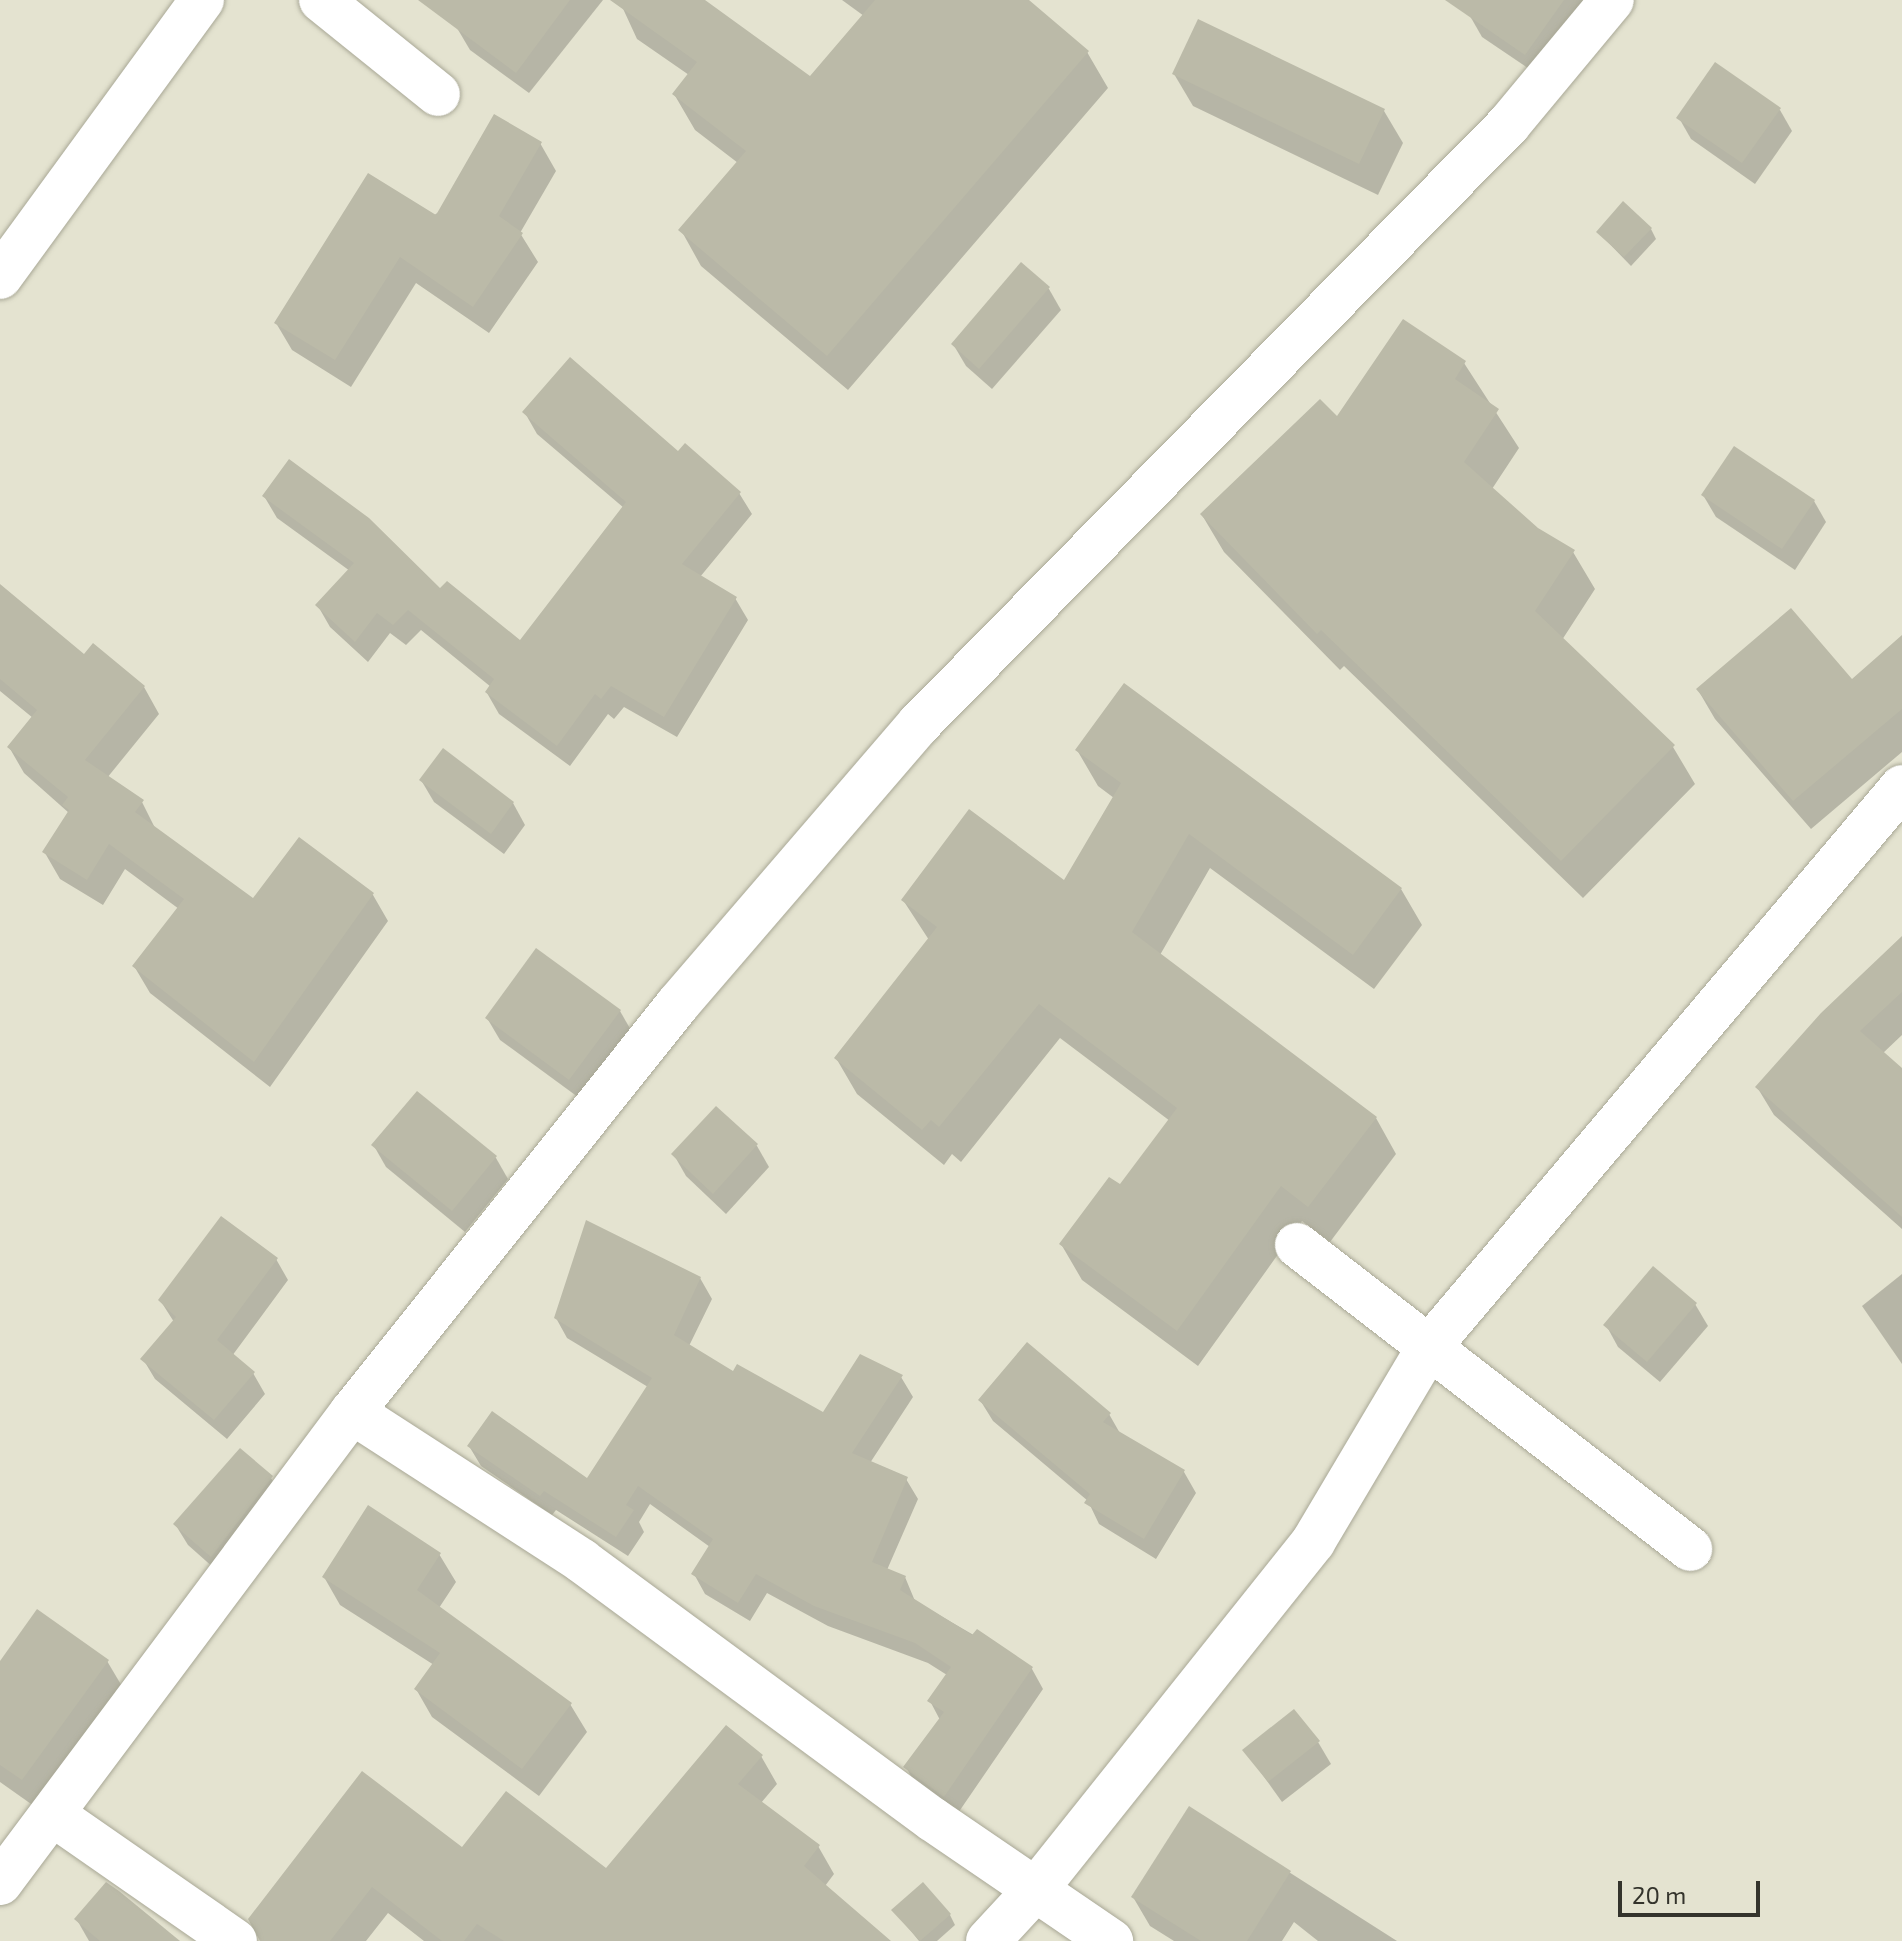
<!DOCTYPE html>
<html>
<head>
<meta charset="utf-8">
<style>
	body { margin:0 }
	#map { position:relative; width:1902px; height:1941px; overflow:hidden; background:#e4e3d0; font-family:"Exo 2",sans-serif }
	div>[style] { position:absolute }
	.shadow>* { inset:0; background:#0003 }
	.building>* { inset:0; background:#bbbaa8 }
	.roads { filter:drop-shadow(0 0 2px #a9a896) drop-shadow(0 0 2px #a9a896) }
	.street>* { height:44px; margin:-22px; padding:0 22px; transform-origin:22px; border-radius:22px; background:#fff }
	span { translate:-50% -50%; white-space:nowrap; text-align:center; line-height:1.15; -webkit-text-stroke:6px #e4e3d0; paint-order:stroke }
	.scale { position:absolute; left:1618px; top:1881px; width:142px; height:36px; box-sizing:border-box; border:4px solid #34342c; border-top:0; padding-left:10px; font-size:24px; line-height:28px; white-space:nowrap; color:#34342c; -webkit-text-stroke:6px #e4e3d0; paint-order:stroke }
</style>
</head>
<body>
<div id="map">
	<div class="shadow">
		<i style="clip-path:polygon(481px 0,603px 0,529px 93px,470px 50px,457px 28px)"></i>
		<i style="clip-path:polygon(619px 0,702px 0,810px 79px,864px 16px,842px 0,1026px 0,1087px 52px,1108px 88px,848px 390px,701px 266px,681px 230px,738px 163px,695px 130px,674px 94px,689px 75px,637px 39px)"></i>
		<i style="clip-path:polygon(1481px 0,1592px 0,1538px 75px,1482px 37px,1470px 16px)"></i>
		<i style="clip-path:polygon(1174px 74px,1384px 111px,1403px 143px,1378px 195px,1193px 106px)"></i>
		<i style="clip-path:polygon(1780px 110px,1792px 131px,1755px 184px,1691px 139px,1679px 118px)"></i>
		<i style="clip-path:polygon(540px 143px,556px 171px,520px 233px,538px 262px,489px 333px,416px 283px,351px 387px,292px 350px,276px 323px)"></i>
		<i style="clip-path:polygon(1651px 229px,1656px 239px,1631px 266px,1599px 233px)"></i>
		<i style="clip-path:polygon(1021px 265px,1049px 289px,1061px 310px,992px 389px,966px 366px,953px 344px)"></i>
		<i style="clip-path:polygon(1464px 363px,1519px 448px,1492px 489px,1537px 529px,1573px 552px,1595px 589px,1562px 640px,1673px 747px,1695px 784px,1583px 898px,1344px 666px,1340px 670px,1224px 552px,1202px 515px,1338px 420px)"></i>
		<i style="clip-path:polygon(525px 413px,678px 454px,739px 493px,752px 514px,700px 577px,735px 598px,748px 620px,677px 737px,624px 707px,614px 719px,608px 714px,570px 766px,499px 714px,487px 693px,491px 687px,421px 630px,406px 645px,390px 633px,368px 662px,330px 627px,318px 606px,350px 571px,277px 518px,264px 496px,440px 591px,520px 643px,624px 508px,537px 434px)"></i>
		<i style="clip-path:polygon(1703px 495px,1814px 501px,1826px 522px,1795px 570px,1716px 517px)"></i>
		<i style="clip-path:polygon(0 587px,84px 656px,144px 687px,159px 714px,107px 778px,142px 802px,156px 830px,254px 900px,373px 895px,388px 921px,270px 1087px,150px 993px,134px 966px,179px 909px,125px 869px,103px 905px,60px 879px,45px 853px,69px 813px,24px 773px,9px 747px,33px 718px,0 691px)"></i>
		<i style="clip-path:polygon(1902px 638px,1902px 752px,1811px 829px,1715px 719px,1698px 690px,1852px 682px)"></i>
		<i style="clip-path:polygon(1077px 750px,1401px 889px,1422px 925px,1374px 989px,1210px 868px,1160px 955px,1376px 1118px,1396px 1154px,1330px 1242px,1302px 1221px,1198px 1366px,1082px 1280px,1061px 1244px,1120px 1187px,1170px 1121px,1060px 1038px,961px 1162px,952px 1154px,944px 1165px,857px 1094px,836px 1058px,929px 940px,903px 900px,1065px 883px,1114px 798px,1098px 786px)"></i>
		<i style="clip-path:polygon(421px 780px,513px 803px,525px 825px,504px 854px,434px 802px)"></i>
		<i style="clip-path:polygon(1902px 939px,1902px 1035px,1882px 1054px,1902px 1071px,1902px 1229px,1774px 1115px,1757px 1087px)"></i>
		<i style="clip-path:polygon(620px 1011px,632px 1032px,582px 1100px,500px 1040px,487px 1018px)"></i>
		<i style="clip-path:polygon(417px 1093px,496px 1158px,508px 1179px,465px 1232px,386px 1167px,374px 1146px)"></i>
		<i style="clip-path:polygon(716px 1109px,757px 1146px,769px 1167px,726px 1214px,686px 1176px,674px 1155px)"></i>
		<i style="clip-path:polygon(276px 1259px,288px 1280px,232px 1356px,253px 1373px,265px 1394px,227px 1439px,155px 1379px,143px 1359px,174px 1322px,160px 1300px)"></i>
		<i style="clip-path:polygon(1902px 1274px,1902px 1364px,1862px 1306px)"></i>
		<i style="clip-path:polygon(700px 1278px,712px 1299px,689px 1346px,734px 1374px,823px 1415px,901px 1377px,913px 1397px,870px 1463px,906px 1479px,918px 1499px,887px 1570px,905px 1577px,915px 1601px,1032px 1669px,1043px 1689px,956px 1816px,917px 1787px,906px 1767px,940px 1720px,930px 1701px,947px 1675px,928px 1663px,828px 1626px,767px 1593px,750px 1621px,705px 1594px,694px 1574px,710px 1547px,650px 1504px,639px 1522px,644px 1532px,628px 1556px,556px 1510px,552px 1515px,481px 1466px,469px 1446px,588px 1481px,648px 1387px,567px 1338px,556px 1318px)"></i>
		<i style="clip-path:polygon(1695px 1304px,1708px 1326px,1660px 1382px,1618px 1347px,1606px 1325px)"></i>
		<i style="clip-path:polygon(980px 1400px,1109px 1414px,1121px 1435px,1184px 1472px,1196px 1493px,1156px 1559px,1099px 1524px,1088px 1501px,993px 1421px)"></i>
		<i style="clip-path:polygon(271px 1478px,284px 1499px,224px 1577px,188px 1545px,175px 1524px)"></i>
		<i style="clip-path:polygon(439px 1554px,456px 1582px,439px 1608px,570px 1704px,587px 1732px,539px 1796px,432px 1717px,416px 1689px,434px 1665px,340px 1605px,324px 1577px)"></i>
		<i style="clip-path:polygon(107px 1661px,126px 1693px,41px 1811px,0 1782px,0 1664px)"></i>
		<i style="clip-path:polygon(1318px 1742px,1331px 1764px,1282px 1802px,1245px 1750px)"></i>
		<i style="clip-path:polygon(761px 1756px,777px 1784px,761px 1803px,818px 1846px,834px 1874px,825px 1886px,879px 1941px,424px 1941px,388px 1913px,366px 1941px,261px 1941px,250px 1920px,462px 1850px,606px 1870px)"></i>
		<i style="clip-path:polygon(1190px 1809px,1397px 1941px,1318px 1941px,1294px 1922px,1282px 1941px,1174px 1941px,1150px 1926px,1133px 1897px)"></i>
		<i style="clip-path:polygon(894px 1910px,950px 1915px,955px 1925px,937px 1941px,919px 1941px)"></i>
		<i style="clip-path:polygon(77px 1920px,176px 1941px,89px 1941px)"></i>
	</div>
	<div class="building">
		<i style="clip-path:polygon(418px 0,570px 0,516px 73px)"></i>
		<i style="clip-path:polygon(610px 0,705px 0,810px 76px,875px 0,1029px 0,1089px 51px,827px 356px,678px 230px,746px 151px,672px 94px,697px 62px)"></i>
		<i style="clip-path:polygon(1445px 0,1564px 0,1525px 55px)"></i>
		<i style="clip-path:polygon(1198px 19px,1385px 109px,1359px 164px,1172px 74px)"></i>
		<i style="clip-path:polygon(1715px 62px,1781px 108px,1742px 163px,1676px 118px)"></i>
		<i style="clip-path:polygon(494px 114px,542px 142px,499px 216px,523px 233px,473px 307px,400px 257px,335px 360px,274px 323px,368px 173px,436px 215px)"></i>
		<i style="clip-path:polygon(1623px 201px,1652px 228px,1624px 257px,1596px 232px)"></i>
		<i style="clip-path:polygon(1021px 262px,1050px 287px,979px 369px,951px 344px)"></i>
		<i style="clip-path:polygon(1403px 319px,1466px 361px,1455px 379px,1499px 409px,1464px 462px,1538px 528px,1575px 550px,1535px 611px,1675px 745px,1561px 861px,1321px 630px,1317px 634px,1200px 514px,1320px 399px,1337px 416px)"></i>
		<i style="clip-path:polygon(570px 357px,678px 451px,685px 443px,741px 492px,682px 564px,737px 597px,664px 717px,611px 686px,601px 699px,595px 694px,557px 746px,485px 692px,494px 679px,408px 610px,393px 625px,377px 613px,355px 642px,315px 605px,354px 563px,262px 496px,289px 459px,369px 518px,440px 588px,447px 581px,520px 640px,626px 502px,522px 412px)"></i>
		<i style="clip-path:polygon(1734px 446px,1815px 500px,1782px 549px,1701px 495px)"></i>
		<i style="clip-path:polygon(0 584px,84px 654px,93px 643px,145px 686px,85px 760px,144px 800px,135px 812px,253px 898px,299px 837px,374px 893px,254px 1062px,132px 966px,184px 899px,109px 844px,87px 880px,42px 852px,69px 810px,62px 805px,68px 797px,7px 747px,37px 710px,0 679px)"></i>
		<i style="clip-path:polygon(1791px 608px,1852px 679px,1902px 635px,1902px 709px,1793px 801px,1696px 689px)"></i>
		<i style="clip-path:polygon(1124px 683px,1402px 888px,1353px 955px,1189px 834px,1132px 932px,1377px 1117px,1308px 1207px,1281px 1186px,1177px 1331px,1059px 1244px,1109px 1177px,1120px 1184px,1177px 1108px,1039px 1004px,939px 1127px,931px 1120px,922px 1130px,834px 1058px,937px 927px,901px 900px,969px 809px,1064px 880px,1121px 783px,1075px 750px)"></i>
		<i style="clip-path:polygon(443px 748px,514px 802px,491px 834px,419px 780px)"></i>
		<i style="clip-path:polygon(1902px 936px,1902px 992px,1860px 1031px,1902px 1068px,1902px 1217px,1755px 1087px,1821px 1013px)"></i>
		<i style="clip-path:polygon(536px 948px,621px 1010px,569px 1080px,485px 1018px)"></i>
		<i style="clip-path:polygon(417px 1091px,497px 1156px,452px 1211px,371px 1145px)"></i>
		<i style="clip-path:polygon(716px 1106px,758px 1144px,713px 1194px,671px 1154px)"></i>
		<i style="clip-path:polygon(221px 1216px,278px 1258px,217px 1340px,255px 1372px,214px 1420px,140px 1359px,176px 1317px,158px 1300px)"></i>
		<i style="clip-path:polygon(586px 1220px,701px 1277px,674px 1335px,733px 1371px,737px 1364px,823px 1412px,860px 1354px,903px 1375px,852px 1453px,908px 1477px,872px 1562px,906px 1576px,900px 1590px,972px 1635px,977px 1629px,1033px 1667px,944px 1797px,903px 1767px,944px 1712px,927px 1701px,951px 1667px,915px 1643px,814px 1606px,756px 1574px,738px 1603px,691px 1574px,713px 1539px,638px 1486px,626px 1505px,634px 1510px,616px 1537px,544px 1491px,540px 1496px,467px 1446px,492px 1411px,587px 1478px,652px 1378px,554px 1318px)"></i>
		<i style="clip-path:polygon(1653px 1266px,1697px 1303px,1647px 1362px,1603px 1325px)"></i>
		<i style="clip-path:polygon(1027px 1342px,1111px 1413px,1103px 1422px,1185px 1470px,1144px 1539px,1084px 1503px,1090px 1494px,978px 1400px)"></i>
		<i style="clip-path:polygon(240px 1448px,273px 1476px,211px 1557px,173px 1524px)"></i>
		<i style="clip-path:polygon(368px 1505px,441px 1553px,417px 1590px,572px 1703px,522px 1769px,414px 1689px,440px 1653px,322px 1577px)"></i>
		<i style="clip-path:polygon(37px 1609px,109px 1660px,22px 1780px,0 1765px,0 1661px)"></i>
		<i style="clip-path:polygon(1294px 1709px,1320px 1741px,1268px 1782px,1242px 1750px)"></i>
		<i style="clip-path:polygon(726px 1725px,763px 1755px,738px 1784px,820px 1845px,804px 1866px,891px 1941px,504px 1941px,477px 1924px,464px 1941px,442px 1941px,372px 1887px,330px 1941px,260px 1941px,248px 1919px,362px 1771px,462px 1847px,506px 1791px,606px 1868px)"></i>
		<i style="clip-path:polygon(1189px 1806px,1291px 1871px,1247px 1941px,1201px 1941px,1131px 1897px)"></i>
		<i style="clip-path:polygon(106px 1882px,119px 1891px,180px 1941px,100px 1941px,74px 1919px)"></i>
		<i style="clip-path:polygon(923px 1882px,951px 1914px,920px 1941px,891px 1910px)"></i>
	</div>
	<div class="roads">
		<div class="street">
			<i style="left:321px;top:0;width:150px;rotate:38.8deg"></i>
			<i style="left:0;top:277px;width:343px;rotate:-53.9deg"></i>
			<i style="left:1297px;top:1245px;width:497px;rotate:37.7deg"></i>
			<i style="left:352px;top:1412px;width:274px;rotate:32.9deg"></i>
			<i style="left:582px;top:1561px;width:435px;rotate:36.4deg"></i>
			<i style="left:932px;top:1819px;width:217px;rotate:34.3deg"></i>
			<i style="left:55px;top:1816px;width:219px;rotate:34.8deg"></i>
			<i style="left:0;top:1883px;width:588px;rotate:-53.23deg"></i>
			<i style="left:352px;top:1412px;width:522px;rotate:-51.37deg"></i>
			<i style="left:678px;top:1004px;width:369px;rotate:-49.3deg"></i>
			<i style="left:919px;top:724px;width:841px;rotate:-45.48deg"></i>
			<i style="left:1509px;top:124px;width:161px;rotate:-50.3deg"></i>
			<i style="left:988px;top:1941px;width:72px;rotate:-47.2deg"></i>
			<i style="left:1037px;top:1888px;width:443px;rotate:-51.4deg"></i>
			<i style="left:1313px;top:1542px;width:227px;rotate:-59.3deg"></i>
			<i style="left:1429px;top:1347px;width:733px;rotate:-49.81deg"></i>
		</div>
	</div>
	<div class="scale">20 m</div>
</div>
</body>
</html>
